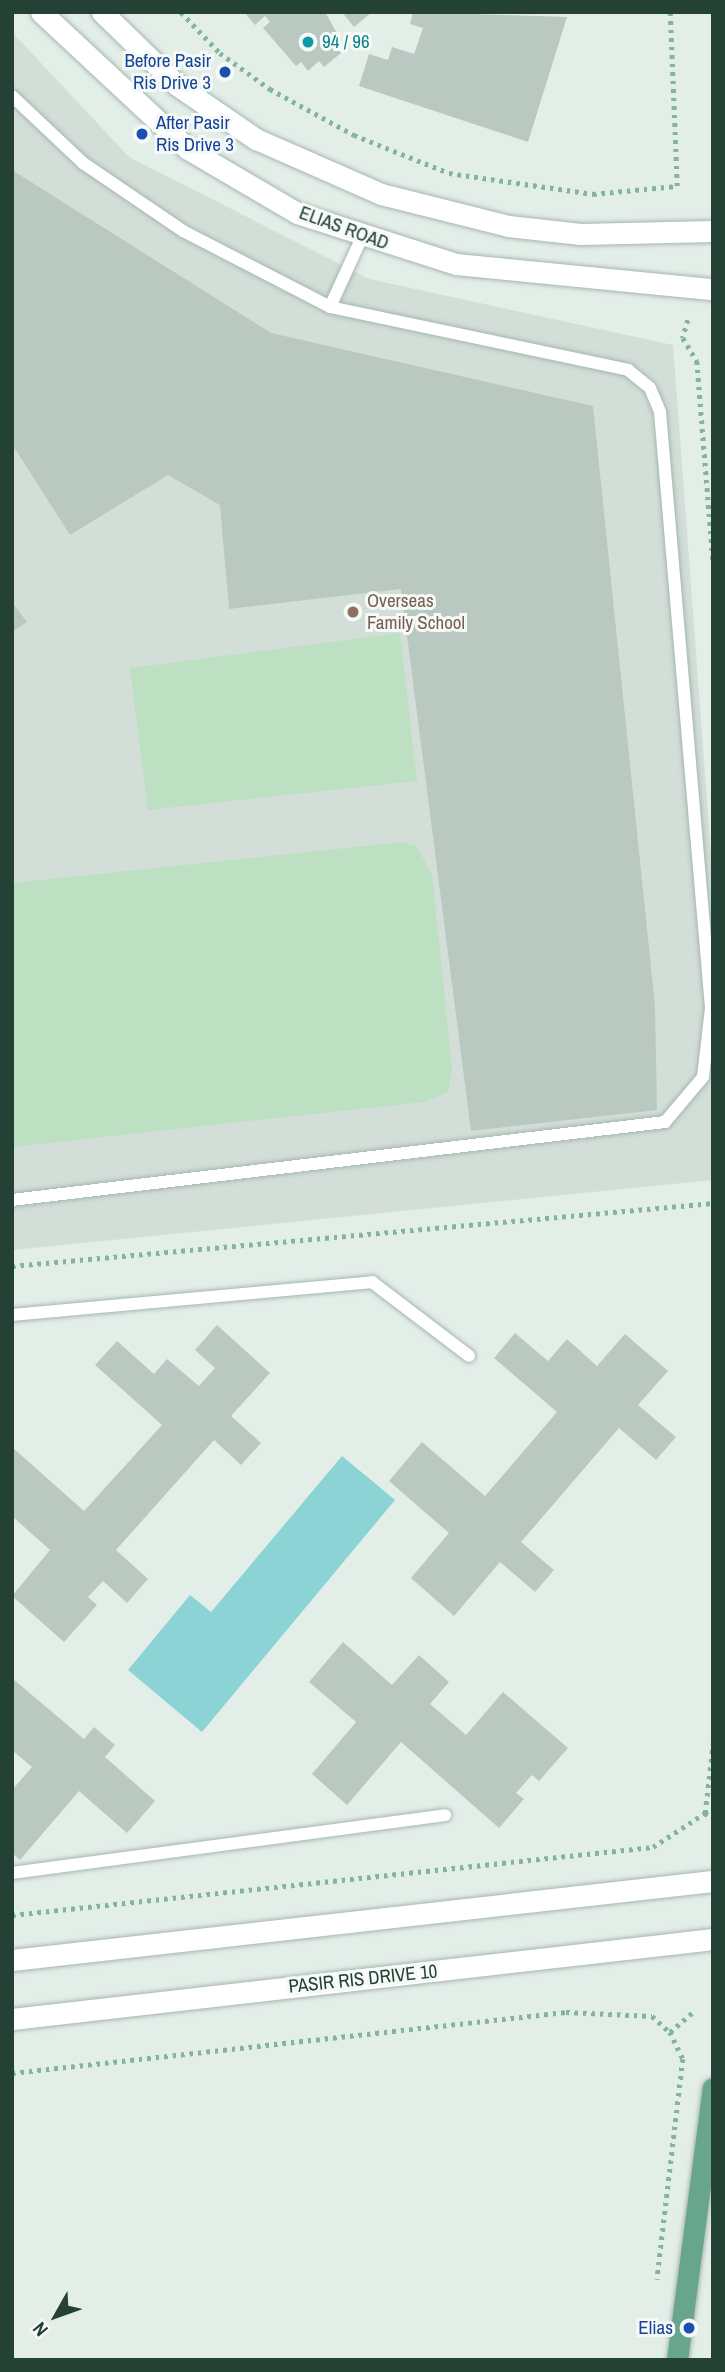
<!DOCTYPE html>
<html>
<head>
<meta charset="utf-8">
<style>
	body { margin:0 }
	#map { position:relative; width:725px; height:2372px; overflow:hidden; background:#e4eee9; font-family:"Archivo Narrow",sans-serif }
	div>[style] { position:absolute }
	.built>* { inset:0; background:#d2ded7 }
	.green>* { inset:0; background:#bde0c2 }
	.water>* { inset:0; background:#8bd3d5 }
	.building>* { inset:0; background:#b9c9c1 }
	.path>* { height:4.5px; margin-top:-2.25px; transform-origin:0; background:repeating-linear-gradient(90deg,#84b39e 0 3.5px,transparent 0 8.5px) }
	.roads { filter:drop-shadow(0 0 2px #a6b7af) drop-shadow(0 0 2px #a6b7af) }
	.lane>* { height:12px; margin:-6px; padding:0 6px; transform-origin:6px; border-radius:6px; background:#fff }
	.street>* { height:21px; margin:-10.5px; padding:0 10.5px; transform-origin:10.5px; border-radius:10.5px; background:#fff }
	.secondary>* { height:21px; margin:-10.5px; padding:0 10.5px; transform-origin:10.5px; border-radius:10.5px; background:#fff }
	.primary>* { height:21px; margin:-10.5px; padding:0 10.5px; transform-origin:10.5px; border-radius:10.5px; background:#68a58d }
	.dots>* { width:19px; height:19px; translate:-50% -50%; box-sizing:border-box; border:4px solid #f5faf7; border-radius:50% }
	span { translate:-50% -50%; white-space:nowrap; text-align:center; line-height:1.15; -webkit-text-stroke:6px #f5faf7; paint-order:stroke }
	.culture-label { font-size:19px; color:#0d838f }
	.left { translate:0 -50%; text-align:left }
	.transit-label { font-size:19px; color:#164399 }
	.right { translate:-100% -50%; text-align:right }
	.street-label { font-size:19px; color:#234135 }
	.education-label { font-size:19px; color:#785e54 }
	.frame { position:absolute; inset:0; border:14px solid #234135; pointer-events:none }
	.north { position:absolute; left:21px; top:2281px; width:70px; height:70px; -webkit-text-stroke:5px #f5faf7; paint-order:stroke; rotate:230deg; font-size:19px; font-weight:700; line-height:28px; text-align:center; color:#234135 }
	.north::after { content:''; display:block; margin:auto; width:24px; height:32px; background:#234135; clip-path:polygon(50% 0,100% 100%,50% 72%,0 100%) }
</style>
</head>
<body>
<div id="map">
	<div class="built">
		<i style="clip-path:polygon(12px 32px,129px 157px,369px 279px,673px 345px,713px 880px,713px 1180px,12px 1250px)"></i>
	</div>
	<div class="green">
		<i style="clip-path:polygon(400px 633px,417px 781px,148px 810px,130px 668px)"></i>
		<i style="clip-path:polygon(403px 842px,416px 846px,432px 874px,452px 1069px,448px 1092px,424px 1102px,12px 1147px,12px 883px)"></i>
	</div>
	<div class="water">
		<i style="clip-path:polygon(342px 1456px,395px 1500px,202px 1732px,128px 1670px,190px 1595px,211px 1612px)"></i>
	</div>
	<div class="building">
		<i style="clip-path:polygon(244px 12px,325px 12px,346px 49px,324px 67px,319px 61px,308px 71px,301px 62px,296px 66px,263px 28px,270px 22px,265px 16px,255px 25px)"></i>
		<i style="clip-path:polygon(342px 12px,372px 12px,354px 27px)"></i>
		<i style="clip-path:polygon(413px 12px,567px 17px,528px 142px,359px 86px,369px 54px,388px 60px,392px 47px,414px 54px,423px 28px,410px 24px)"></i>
		<i style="clip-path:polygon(12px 170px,271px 333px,593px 406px,655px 1006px,657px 1110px,471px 1131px,401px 589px,229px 609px,220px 505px,168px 475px,70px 535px,12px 444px)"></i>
		<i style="clip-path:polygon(12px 602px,27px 622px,12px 632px)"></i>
		<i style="clip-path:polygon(217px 1325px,270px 1373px,231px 1416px,261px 1443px,241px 1465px,214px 1440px,116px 1550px,148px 1579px,127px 1603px,103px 1581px,88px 1597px,97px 1605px,64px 1642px,12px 1596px,50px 1550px,12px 1516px,12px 1447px,84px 1511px,162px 1425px,95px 1365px,117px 1341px,154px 1374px,167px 1359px,199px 1386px,215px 1368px,195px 1350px)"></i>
		<i style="clip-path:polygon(515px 1333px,548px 1361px,567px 1339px,597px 1366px,625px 1334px,668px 1371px,638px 1405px,676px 1437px,656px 1460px,619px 1428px,521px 1542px,554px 1570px,535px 1592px,500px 1562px,454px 1616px,411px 1578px,449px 1533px,389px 1481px,422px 1442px,485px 1496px,522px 1453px,557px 1412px,494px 1358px)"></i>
		<i style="clip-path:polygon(343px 1642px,392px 1685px,419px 1655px,449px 1682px,430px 1704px,466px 1735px,503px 1692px,568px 1748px,539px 1781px,532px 1775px,516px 1793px,524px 1799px,499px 1828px,401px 1742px,347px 1805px,312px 1774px,356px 1722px,309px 1682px)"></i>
		<i style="clip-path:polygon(12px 1678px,84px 1739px,94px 1727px,115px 1745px,105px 1757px,155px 1801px,127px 1833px,79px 1791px,20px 1860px,12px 1853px,12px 1790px,32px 1767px,12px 1750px)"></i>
	</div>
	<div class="path">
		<i style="left:181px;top:12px;width:57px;rotate:46.4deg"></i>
		<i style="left:220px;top:53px;width:62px;rotate:35.8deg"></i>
		<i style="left:270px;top:89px;width:96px;rotate:28.7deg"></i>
		<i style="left:354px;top:135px;width:102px;rotate:21.8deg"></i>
		<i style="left:449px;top:173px;width:146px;rotate:8.3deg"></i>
		<i style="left:593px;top:194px;width:84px;rotate:-5.4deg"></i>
		<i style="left:677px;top:186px;width:174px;rotate:-92.3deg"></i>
		<i style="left:688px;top:320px;width:19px;rotate:106deg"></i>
		<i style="left:683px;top:338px;width:27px;rotate:59deg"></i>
		<i style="left:697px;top:361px;width:201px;rotate:85.4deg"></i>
		<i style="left:12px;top:1266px;width:704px;rotate:-5.14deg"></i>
		<i style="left:705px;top:1813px;width:9px;rotate:27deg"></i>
		<i style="left:12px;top:1915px;width:645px;rotate:-6.06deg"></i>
		<i style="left:653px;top:1847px;width:62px;rotate:-33.2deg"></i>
		<i style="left:705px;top:1813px;width:70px;rotate:-83.5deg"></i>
		<i style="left:670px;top:2032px;width:33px;rotate:-41deg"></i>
		<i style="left:12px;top:2073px;width:557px;rotate:-6.28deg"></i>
		<i style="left:566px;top:2012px;width:86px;rotate:2.7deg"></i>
		<i style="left:652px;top:2016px;width:24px;rotate:42deg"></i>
		<i style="left:670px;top:2032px;width:30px;rotate:64deg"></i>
		<i style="left:683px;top:2059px;width:222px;rotate:96.7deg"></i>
	</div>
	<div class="roads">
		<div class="lane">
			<i style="left:12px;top:96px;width:98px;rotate:43.3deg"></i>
			<i style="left:83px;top:163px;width:121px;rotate:34.2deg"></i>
			<i style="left:183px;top:231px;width:165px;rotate:27.3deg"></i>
			<i style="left:330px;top:307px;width:305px;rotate:11.9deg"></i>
			<i style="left:628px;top:370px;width:28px;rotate:39deg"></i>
			<i style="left:650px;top:388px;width:26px;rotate:67deg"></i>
			<i style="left:660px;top:412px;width:598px;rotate:85.11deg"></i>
			<i style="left:711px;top:1008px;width:69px;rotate:96.6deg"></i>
			<i style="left:703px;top:1077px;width:59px;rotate:130.2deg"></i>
			<i style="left:665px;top:1122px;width:658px;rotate:173.19deg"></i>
			<i style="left:330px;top:307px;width:77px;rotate:-65.4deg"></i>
			<i style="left:12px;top:1315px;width:362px;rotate:-5.2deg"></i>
			<i style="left:372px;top:1282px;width:122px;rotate:37.3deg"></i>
			<i style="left:12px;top:1873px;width:437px;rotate:-7.6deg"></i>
		</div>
		<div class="street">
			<i style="left:12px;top:1960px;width:705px;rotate:-6.43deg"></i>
			<i style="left:12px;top:2019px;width:706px;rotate:-6.51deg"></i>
		</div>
		<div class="secondary">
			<i style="left:41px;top:12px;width:201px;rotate:43deg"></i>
			<i style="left:188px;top:149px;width:126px;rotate:30.4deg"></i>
			<i style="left:297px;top:213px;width:167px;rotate:17.8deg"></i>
			<i style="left:456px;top:264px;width:258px;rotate:5.6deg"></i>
			<i style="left:102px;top:12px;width:105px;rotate:44.2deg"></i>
			<i style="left:177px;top:85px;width:96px;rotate:34.4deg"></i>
			<i style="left:256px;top:139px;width:137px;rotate:23.7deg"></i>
			<i style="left:381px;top:194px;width:131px;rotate:14.1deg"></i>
			<i style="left:508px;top:226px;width:73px;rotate:6.3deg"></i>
			<i style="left:581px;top:234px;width:132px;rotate:-1.3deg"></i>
		</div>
		<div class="primary">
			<i style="left:677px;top:2360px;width:274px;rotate:-82.5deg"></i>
		</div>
	</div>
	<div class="dots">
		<i style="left:308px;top:42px;background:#0f9aa8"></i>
		<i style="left:225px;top:72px;background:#1a4fb4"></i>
		<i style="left:142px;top:134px;background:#1a4fb4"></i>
		<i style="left:353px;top:612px;background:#8d6e63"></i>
		<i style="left:689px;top:2328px;background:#1a4fb4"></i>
	</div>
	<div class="culture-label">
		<span class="left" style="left:322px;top:42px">94 / 96</span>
	</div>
	<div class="transit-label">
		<span class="right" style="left:211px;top:72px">Before Pasir<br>Ris Drive 3</span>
		<span class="left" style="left:156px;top:134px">After Pasir<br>Ris Drive 3</span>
		<span class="right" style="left:673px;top:2328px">Elias</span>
	</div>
	<div class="street-label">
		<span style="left:344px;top:228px;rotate:20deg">ELIAS ROAD</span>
		<span style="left:363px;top:1979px;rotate:-6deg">PASIR RIS DRIVE 10</span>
	</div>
	<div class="education-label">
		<span class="left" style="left:367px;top:612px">Overseas<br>Family School</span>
	</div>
	<div class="frame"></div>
	<div class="north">N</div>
</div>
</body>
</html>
